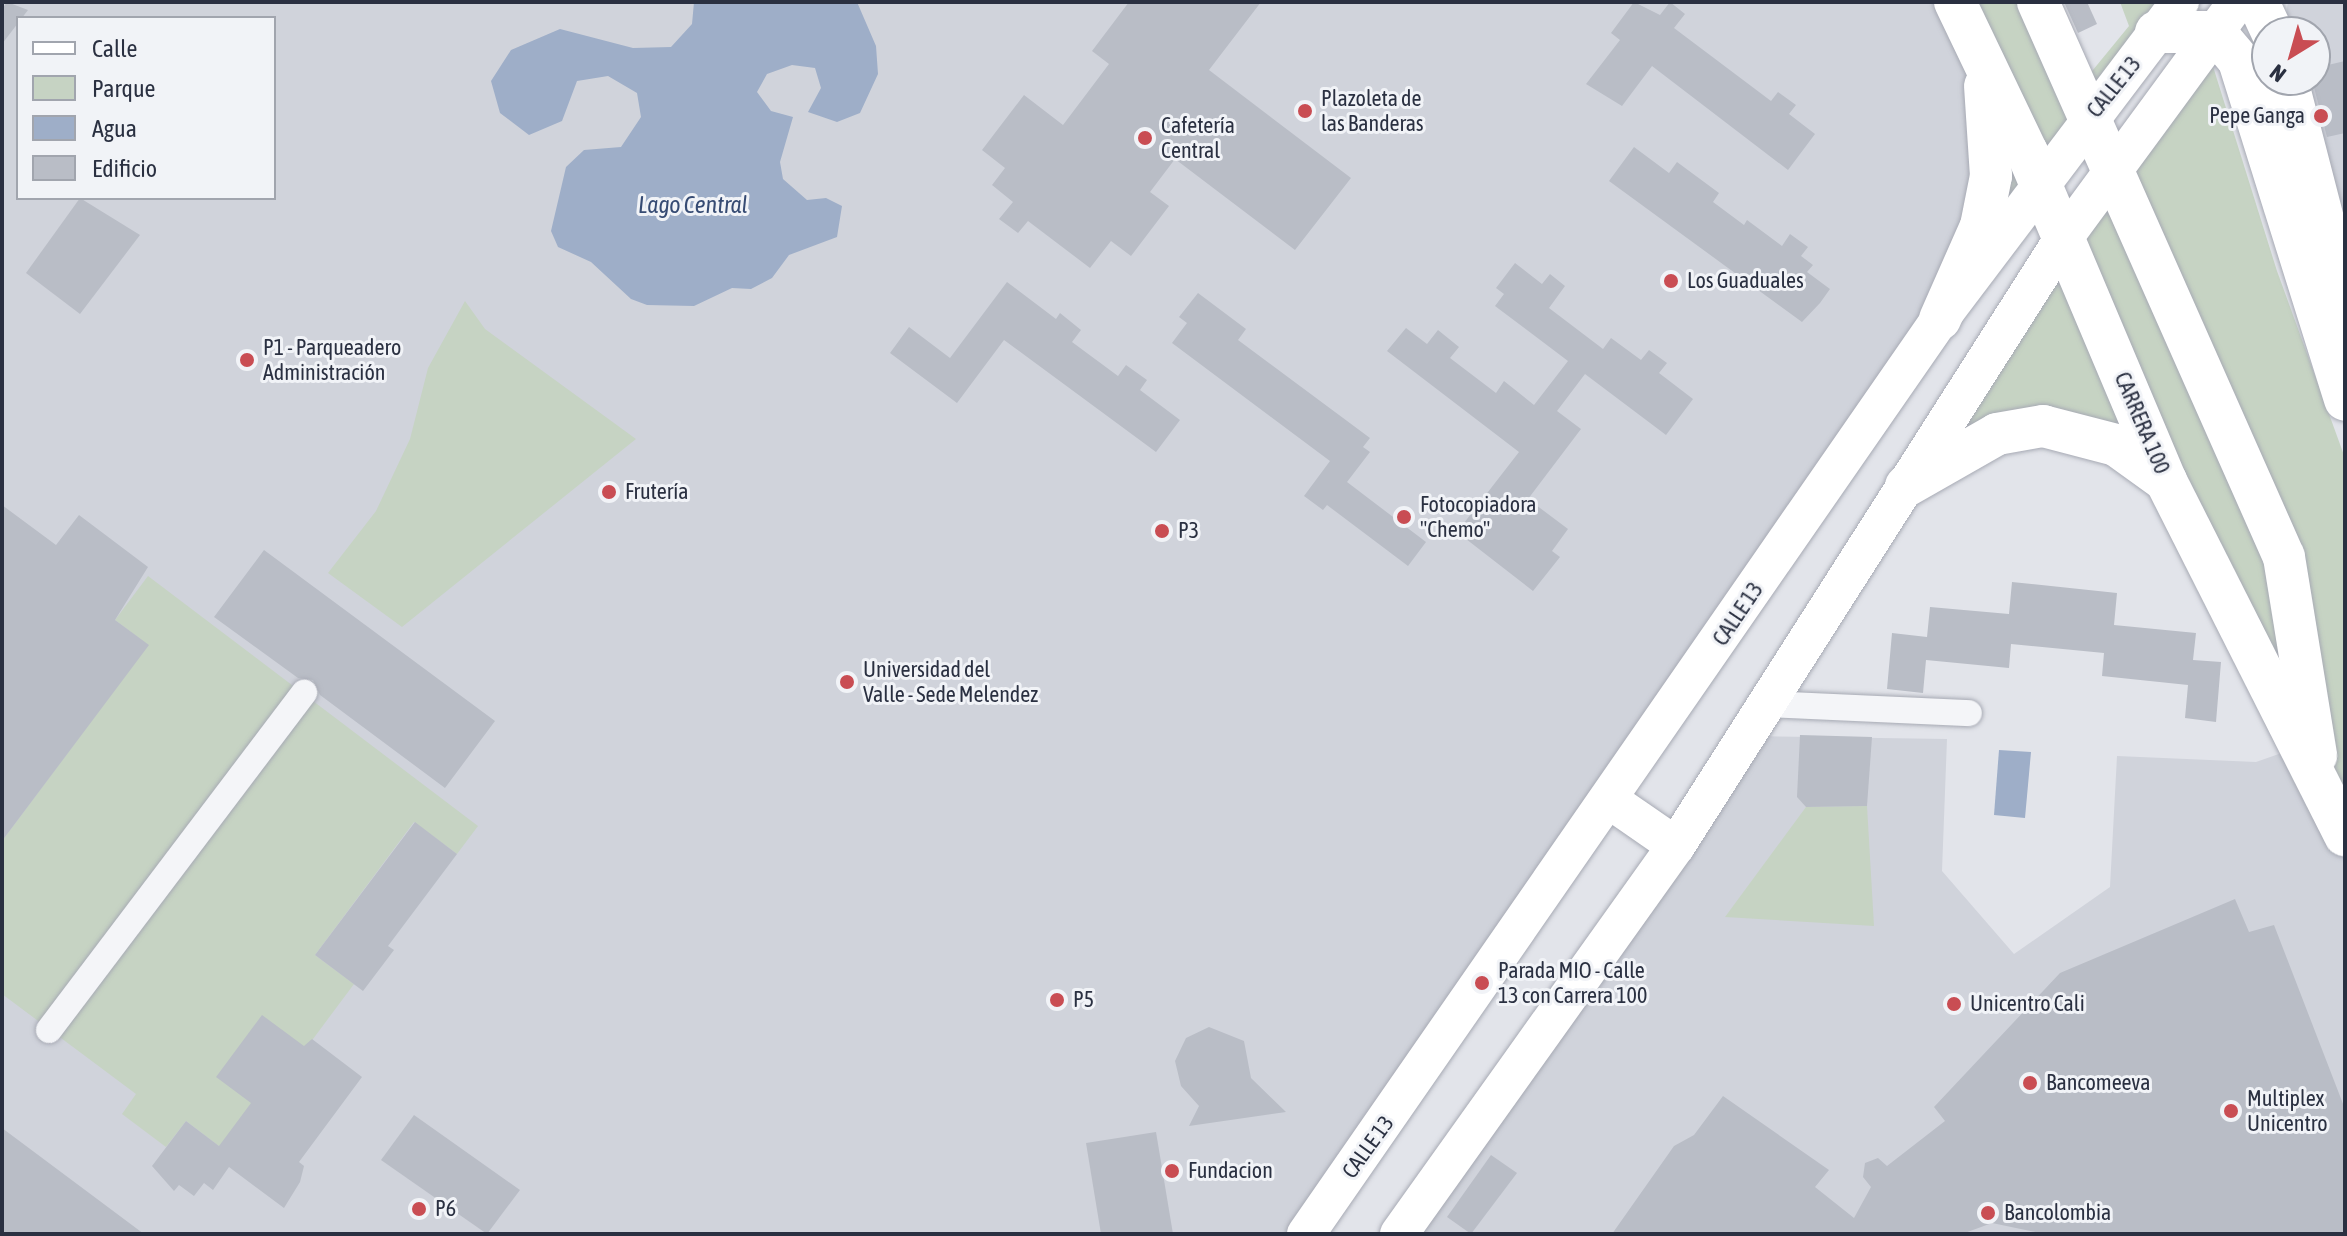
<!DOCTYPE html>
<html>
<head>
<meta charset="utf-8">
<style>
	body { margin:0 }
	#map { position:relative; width:2347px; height:1236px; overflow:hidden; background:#e2e4ea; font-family:"Asap Condensed",sans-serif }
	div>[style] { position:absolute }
	.built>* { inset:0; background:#d0d3db }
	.green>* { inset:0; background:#c6d3c3 }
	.water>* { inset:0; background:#9eaec8 }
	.building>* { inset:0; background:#b9bdc6 }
	.roads { filter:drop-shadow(0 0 2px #a7aab4) drop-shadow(0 0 2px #a7aab4) }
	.street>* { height:26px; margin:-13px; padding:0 13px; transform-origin:13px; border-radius:13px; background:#f4f5f8 }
	.secondary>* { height:38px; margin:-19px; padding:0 19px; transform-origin:19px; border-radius:19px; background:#fff }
	.primary>* { height:42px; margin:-21px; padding:0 21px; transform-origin:21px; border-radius:21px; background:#fff }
	.dots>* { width:22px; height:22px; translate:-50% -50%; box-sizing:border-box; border:4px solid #f1f3f7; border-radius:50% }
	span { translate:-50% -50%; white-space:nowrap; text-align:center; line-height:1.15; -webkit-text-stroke:6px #f1f3f7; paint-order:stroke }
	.street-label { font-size:22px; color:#2a3041 }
	.poi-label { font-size:22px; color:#2a3041 }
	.left { translate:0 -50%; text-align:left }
	.right { translate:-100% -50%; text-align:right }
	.water-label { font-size:24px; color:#364b73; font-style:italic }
	.frame { position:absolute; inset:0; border:4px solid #2a3041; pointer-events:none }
	.legend { position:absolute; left:16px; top:16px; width:260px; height:184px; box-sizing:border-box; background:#f1f3f7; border:2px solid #a1a5ae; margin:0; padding:10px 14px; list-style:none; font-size:24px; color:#2a3041 }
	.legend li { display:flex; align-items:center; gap:16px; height:40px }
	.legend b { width:40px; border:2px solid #a1a5ae }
	.north { position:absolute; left:2251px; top:16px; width:80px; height:80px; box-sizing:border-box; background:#f1f3f7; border:2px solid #a1a5ae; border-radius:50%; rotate:217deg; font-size:22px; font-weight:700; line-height:32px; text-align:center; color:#2a3041 }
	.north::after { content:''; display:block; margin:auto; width:28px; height:36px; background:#c94d53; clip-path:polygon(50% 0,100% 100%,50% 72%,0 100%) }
</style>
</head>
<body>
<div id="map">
	<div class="built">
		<i style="clip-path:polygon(evenodd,2px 2px,1955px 2px,1981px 66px,1981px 226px,1306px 1234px,2px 1234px,2px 2px,18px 18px,274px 18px,274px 198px,18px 198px,18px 18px)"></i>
		<i style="clip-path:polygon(2288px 2px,2345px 2px,2345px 304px,2287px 80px,2315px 80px,2315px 32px,2283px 32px)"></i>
		<i style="clip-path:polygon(1749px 736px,1947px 739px,1942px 871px,2014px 954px,2110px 887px,2117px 756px,2256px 762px,2299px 747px,2345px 835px,2345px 1234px,1399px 1234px)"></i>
	</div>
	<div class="green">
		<i style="clip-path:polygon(1955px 2px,2054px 2px,2088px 76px,2129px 26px,2120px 2px,2180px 2px,1963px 274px,1991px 176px)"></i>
		<i style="clip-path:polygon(2206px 44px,2277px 271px,2345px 458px,2345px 835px,2166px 481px,2043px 426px,1906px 486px)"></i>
		<i style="clip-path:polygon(465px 301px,485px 329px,636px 439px,402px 627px,328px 573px,376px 511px,410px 439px,428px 368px)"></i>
		<i style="clip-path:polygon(148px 576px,478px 826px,457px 854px,414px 822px,315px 955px,354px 984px,228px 1153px,186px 1121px,166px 1147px,122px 1114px,136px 1094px,2px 994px,2px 841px,148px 645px,115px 620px)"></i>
		<i style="clip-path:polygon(1867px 806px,1874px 926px,1725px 917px,1806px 807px)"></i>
	</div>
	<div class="water">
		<i style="clip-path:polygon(694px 2px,857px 2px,876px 46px,878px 74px,860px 113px,837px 122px,808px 112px,821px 88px,815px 68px,792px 65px,767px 74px,757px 92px,771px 111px,793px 117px,780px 162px,783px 179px,807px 200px,826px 198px,842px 206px,837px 237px,789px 255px,772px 278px,751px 289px,732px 288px,694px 306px,647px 305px,631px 299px,591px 262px,558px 247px,551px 231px,566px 167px,584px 150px,621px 147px,641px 117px,637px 93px,608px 76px,577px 81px,562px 121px,529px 135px,500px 113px,491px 81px,511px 50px,560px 29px,633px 48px,671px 47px,692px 24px)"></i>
		<i style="clip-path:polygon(1999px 750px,2031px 752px,2025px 818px,1994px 815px)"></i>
	</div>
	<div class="building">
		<i style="clip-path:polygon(7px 2px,28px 10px,2px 44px,2px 9px)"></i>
		<i style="clip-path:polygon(1129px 2px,1261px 2px,1209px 70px,1351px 178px,1295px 250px,1175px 159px,1150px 192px,1169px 206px,1131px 256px,1111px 241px,1090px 268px,1028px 221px,1018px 233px,999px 219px,1013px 202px,992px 185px,1005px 168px,982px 150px,1024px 95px,1063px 125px,1109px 64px,1092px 51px)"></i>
		<i style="clip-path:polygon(1634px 2px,1660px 15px,1670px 2px,1685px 14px,1674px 28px,1771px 101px,1778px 92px,1796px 105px,1789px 114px,1815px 134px,1788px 170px,1652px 66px,1622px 106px,1586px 84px,1620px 40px,1611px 33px)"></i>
		<i style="clip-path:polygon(2064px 2px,2087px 2px,2097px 24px,2078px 33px)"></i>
		<i style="clip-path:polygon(2345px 61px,2345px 133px,2327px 137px,2312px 80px,2315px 68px)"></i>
		<i style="clip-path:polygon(1634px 147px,1669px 173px,1677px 162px,1719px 193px,1713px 202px,1744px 225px,1747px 220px,1782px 246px,1790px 234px,1808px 247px,1801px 256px,1813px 265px,1807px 272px,1830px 289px,1820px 303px,1802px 322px,1609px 181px)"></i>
		<i style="clip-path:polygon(80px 198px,140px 235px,80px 314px,26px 273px)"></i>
		<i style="clip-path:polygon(1515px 263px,1542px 284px,1550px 274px,1565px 286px,1549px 308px,1603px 349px,1611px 338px,1641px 360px,1649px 350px,1667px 363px,1659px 373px,1693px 399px,1666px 435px,1585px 374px,1557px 411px,1581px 429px,1528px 499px,1568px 529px,1552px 551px,1560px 557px,1533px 591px,1457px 532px,1519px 452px,1387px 351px,1406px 328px,1427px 344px,1438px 330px,1459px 347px,1450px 358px,1496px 393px,1504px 381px,1534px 405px,1568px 361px,1495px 306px,1504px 294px,1496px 288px)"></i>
		<i style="clip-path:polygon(1007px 282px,1056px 319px,1060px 313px,1081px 330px,1072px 342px,1118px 376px,1126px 365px,1147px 380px,1140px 390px,1180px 420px,1156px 452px,1004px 340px,957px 403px,890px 353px,909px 327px,950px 358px)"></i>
		<i style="clip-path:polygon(1198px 293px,1246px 329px,1238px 340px,1370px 438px,1363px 447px,1370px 452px,1347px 482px,1426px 542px,1408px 566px,1327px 505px,1323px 510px,1304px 496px,1330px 461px,1172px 343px,1187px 323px,1179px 317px)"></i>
		<i style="clip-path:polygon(2px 505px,56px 545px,79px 515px,148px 567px,115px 620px,149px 645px,2px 841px)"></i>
		<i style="clip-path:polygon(264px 550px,495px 721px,445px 788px,320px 695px,313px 680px,298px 678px,214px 617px)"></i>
		<i style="clip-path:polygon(2012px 582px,2117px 593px,2114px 625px,2196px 633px,2193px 660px,2221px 662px,2216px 722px,2185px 718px,2188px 685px,2102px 676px,2104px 653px,2011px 644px,2009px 668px,1926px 660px,1923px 693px,1887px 689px,1892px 633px,1927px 637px,1930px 607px,2009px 614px)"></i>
		<i style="clip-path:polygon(1800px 735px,1872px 737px,1867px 806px,1806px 807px,1797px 797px)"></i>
		<i style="clip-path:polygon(415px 822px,457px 854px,388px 946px,394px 950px,363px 991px,315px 955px)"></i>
		<i style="clip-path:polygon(2235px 899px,2249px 932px,2274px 925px,2345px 1109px,2345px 1234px,2045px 1234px,1992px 1223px,1962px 1234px,1612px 1234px,1674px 1146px,1694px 1135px,1723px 1096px,1829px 1170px,1815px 1187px,1854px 1218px,1871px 1187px,1863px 1177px,1865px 1163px,1878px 1158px,1887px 1166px,1945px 1121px,1934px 1107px,2060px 973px)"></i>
		<i style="clip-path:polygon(262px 1015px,304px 1046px,312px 1039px,362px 1077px,299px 1162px,304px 1166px,300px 1182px,284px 1208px,229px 1167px,213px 1190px,204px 1183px,194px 1196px,179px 1185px,174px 1191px,152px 1166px,186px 1121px,219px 1146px,251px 1103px,216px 1077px)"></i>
		<i style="clip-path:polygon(1209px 1027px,1244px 1041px,1251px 1078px,1286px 1112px,1189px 1126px,1199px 1106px,1181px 1086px,1175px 1061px,1186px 1038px)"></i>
		<i style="clip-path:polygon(414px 1115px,520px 1190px,487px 1234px,381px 1160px)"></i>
		<i style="clip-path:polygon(2px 1128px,144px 1234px,2px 1234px)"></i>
		<i style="clip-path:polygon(1156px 1132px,1173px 1234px,1101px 1234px,1086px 1143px)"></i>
		<i style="clip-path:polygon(1491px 1155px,1517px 1173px,1471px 1234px,1447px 1217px)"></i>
	</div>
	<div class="roads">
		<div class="street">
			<i style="left:1769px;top:704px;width:200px;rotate:2.6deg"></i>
			<i style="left:49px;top:1030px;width:423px;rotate:-52.9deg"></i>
		</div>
		<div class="secondary">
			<i style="left:1611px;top:801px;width:79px;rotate:34.7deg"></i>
			<i style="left:1306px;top:1234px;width:1113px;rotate:-55.28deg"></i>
			<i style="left:1940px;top:319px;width:398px;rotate:-52.9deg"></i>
			<i style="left:1399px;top:1234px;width:477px;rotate:-54.5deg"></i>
			<i style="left:1676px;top:846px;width:720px;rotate:-57.48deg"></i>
			<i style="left:2063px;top:239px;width:294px;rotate:-53.7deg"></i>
		</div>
		<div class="primary">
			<i style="left:1955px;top:2px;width:166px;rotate:64.4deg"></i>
			<i style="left:2027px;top:152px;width:357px;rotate:67.1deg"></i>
			<i style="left:2166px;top:481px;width:397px;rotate:63.2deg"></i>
			<i style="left:2038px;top:2px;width:607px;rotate:66.1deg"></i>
			<i style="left:2284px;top:557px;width:201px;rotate:80.8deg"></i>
			<i style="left:2258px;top:2px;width:33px;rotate:65deg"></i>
			<i style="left:2156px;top:32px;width:59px"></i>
			<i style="left:2215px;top:32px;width:38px;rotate:50deg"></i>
			<i style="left:2239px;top:61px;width:355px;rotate:72.6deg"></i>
			<i style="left:2287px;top:80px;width:231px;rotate:75.5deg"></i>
			<i style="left:1940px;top:319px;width:102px;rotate:-66.2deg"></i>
			<i style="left:1981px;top:226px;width:51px;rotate:-78.7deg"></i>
			<i style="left:1991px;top:176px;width:90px;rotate:-93.8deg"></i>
			<i style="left:1906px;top:486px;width:105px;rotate:-29.7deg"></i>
			<i style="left:1997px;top:434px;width:47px;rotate:-9.9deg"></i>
			<i style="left:2043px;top:426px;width:75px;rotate:14.6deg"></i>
			<i style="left:2116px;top:445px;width:62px;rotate:35.8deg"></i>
		</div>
	</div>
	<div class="dots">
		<i style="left:1305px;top:111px;background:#c94d53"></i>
		<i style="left:2321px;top:116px;background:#c94d53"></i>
		<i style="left:1145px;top:138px;background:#c94d53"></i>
		<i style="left:1671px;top:281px;background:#c94d53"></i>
		<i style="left:247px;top:360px;background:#c94d53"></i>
		<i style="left:609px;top:492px;background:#c94d53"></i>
		<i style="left:1404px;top:517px;background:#c94d53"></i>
		<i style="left:1162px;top:531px;background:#c94d53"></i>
		<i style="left:847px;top:682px;background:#c94d53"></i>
		<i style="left:1482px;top:983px;background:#c94d53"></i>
		<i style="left:1057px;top:1000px;background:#c94d53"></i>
		<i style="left:1954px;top:1004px;background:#c94d53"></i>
		<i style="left:2030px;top:1083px;background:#c94d53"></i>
		<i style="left:2231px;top:1111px;background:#c94d53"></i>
		<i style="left:1172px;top:1171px;background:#c94d53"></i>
		<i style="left:419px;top:1209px;background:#c94d53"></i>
		<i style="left:1988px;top:1213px;background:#c94d53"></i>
	</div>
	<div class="street-label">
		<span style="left:2114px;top:87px;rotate:-51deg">CALLE 13</span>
		<span style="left:2142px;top:423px;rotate:67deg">CARRERA 100</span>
		<span style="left:1738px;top:614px;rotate:-56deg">CALLE 13</span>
		<span style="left:1368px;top:1147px;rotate:-54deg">CALLE 13</span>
	</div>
	<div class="poi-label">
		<span class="left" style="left:1321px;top:111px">Plazoleta de<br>las Banderas</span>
		<span class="right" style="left:2305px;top:116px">Pepe Ganga</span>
		<span class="left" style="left:1161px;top:138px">Cafetería<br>Central</span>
		<span class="left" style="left:1687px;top:281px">Los Guaduales</span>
		<span class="left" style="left:263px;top:360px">P1 - Parqueadero<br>Administración</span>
		<span class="left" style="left:625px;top:492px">Frutería</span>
		<span class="left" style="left:1420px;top:517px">Fotocopiadora<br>"Chemo"</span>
		<span class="left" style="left:1178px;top:531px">P3</span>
		<span class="left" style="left:863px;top:682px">Universidad del<br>Valle - Sede Melendez</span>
		<span class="left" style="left:1498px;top:983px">Parada MIO - Calle<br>13 con Carrera 100</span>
		<span class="left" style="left:1073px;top:1000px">P5</span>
		<span class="left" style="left:1970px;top:1004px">Unicentro Cali</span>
		<span class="left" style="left:2046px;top:1083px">Bancomeeva</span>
		<span class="left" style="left:2247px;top:1111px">Multiplex<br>Unicentro</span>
		<span class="left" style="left:1188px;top:1171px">Fundacion</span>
		<span class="left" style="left:435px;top:1209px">P6</span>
		<span class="left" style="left:2004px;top:1213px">Bancolombia</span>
	</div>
	<div class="water-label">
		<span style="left:693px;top:205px">Lago Central</span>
	</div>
	<div class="frame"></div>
	<ul class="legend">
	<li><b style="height:10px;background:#fff"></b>Calle</li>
	<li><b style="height:22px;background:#c6d3c3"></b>Parque</li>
	<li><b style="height:22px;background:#9eaec8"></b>Agua</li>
	<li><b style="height:22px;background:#b9bdc6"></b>Edificio</li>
	</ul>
	<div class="north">N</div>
</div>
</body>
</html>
